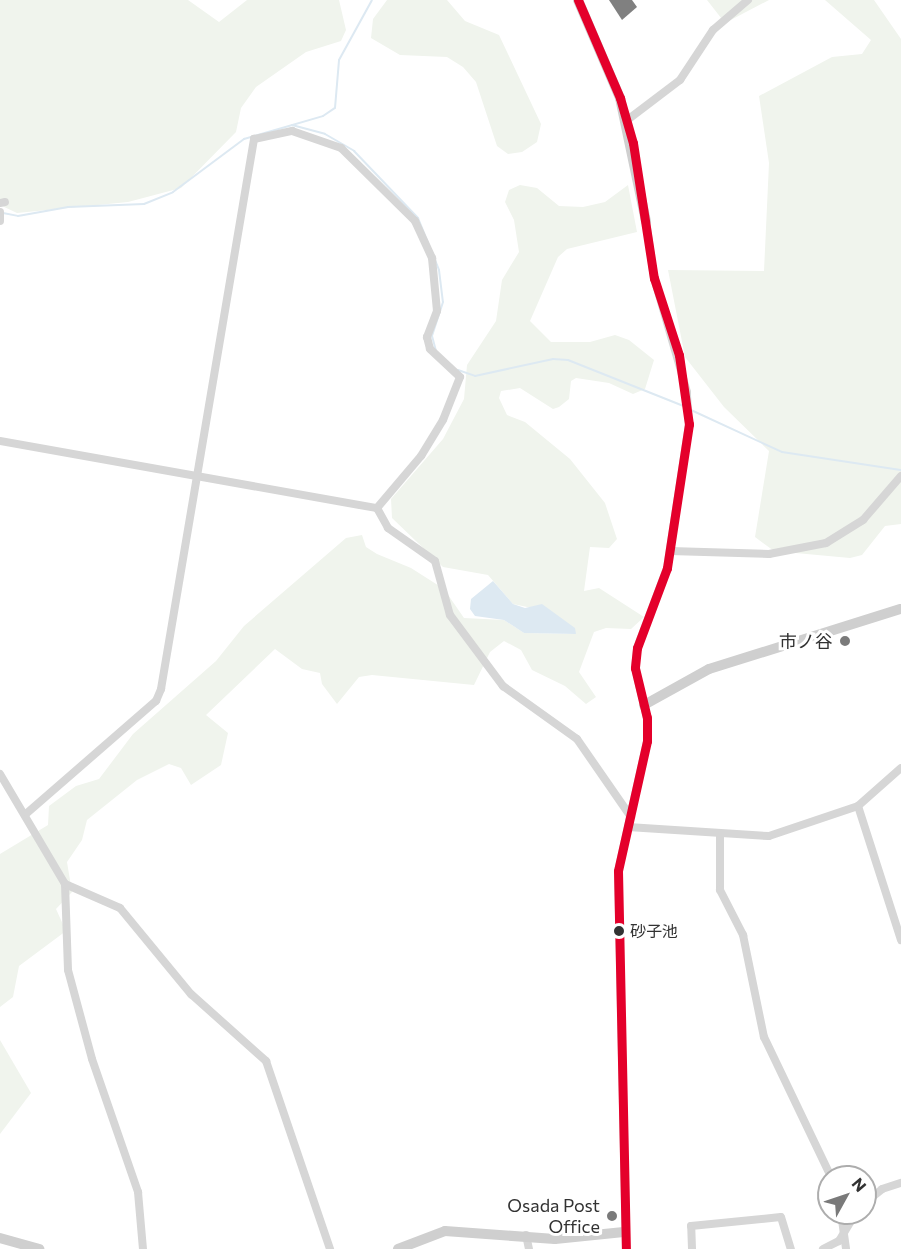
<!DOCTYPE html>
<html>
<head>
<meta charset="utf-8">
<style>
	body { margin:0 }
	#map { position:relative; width:901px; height:1249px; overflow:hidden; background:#fff; font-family:Commissioner,"Noto Sans JP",sans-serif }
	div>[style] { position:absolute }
	.green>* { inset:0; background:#f0f4ed }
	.water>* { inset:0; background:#dde9f2 }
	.stream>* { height:2px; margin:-1px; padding:0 1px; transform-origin:1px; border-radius:1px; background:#dde9f2 }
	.building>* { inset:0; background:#808080 }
	.street>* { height:8px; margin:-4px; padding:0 4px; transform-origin:4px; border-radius:4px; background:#d6d6d6 }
	.secondary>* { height:10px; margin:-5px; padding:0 5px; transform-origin:5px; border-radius:5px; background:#cfcfcf }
	.bus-1>* { height:9px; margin:-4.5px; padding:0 4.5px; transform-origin:4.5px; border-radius:4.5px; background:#e4002b }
	.dots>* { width:16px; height:16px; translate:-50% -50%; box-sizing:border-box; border:3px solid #fff; border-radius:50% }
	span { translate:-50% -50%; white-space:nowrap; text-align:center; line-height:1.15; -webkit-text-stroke:6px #fff; paint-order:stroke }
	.bus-label { font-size:16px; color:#323232 }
	.left { translate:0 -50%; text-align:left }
	.poi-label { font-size:18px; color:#323232 }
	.right { translate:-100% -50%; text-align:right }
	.north { position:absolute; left:817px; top:1165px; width:60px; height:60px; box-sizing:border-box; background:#fff; border:2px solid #adadad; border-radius:50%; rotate:50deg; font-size:16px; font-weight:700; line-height:24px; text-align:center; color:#323232 }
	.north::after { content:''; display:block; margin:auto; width:21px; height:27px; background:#7a7a7a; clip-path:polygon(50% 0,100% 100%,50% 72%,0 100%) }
</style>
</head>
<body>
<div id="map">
	<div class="green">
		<i style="clip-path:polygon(0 0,188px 0,219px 22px,247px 0,339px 0,346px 30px,341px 41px,306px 52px,256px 87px,241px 108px,236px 132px,181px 188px,128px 202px,17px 213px,0 205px)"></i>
		<i style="clip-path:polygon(387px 0,447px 0,465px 21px,499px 35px,541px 124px,537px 142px,522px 152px,508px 154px,497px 146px,476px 82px,463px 67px,447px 57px,400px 55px,371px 38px,373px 19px)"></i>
		<i style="clip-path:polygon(707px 0,769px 0,725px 23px)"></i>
		<i style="clip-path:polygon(825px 0,874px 0,901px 39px,901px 524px,885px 526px,862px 555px,850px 558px,774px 551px,755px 537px,769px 451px,724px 407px,685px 357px,668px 270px,764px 271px,769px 163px,759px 96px,832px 57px,862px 54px,871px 40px)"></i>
		<i style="clip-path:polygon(520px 185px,537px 188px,559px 206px,583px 207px,605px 202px,628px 185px,637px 232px,567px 249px,558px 257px,530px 321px,551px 342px,590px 342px,615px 335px,629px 340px,654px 360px,645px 389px,633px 394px,609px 383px,576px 378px,571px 381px,569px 399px,559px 407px,553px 409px,520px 388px,501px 391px,499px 398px,507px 415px,525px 422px,570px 459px,605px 503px,617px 539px,609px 548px,590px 547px,584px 591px,599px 588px,644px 617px,631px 629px,606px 628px,594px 632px,579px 672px,596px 697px,586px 704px,565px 686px,532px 670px,521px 650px,504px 641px,490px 652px,474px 685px,372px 675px,359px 677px,337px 704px,322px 684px,320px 673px,302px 669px,275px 649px,206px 715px,228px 733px,221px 765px,191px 785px,181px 768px,169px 764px,137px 780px,87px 820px,82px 840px,67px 862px,72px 892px,56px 909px,66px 931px,19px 966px,13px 997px,0 1007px,0 854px,48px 825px,49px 806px,76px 786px,99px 779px,133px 734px,216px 661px,244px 626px,346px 538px,362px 535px,366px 547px,377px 554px,411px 568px,444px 589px,464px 618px,504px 620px,524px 633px,576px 634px,532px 608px,513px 604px,488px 575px,443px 567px,392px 518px,391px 499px,443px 439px,464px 399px,467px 365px,496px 321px,502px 280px,519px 252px,514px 220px,505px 202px,509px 190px)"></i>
		<i style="clip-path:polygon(0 1040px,31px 1093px,0 1134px)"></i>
	</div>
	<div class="water">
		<i style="clip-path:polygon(493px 581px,513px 604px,525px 608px,542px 604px,575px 628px,576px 634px,524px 633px,504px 620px,475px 616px,470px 609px,471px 599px)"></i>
	</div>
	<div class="stream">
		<i style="left:292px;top:125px;width:34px;rotate:15deg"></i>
		<i style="left:325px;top:134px;width:34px;rotate:30deg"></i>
		<i style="left:354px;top:151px;width:93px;rotate:46.3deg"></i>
		<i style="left:418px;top:218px;width:56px;rotate:68deg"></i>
		<i style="left:439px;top:270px;width:32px;rotate:83deg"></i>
		<i style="left:443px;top:302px;width:36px;rotate:108deg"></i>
		<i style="left:432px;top:336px;width:16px;rotate:75deg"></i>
		<i style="left:3px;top:213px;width:15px;rotate:11deg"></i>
		<i style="left:18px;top:216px;width:51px;rotate:-10.2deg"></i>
		<i style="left:68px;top:207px;width:76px;rotate:-2.3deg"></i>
		<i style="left:144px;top:204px;width:31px;rotate:-22deg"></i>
		<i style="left:173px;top:192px;width:89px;rotate:-36.7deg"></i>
		<i style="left:244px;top:139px;width:82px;rotate:-16.2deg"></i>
		<i style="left:323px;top:116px;width:14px;rotate:-34deg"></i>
		<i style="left:335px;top:108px;width:48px;rotate:-85.2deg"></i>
		<i style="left:339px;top:60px;width:68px;rotate:-61.2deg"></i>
		<i style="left:458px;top:370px;width:18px;rotate:19deg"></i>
		<i style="left:475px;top:376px;width:80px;rotate:-12.3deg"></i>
		<i style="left:553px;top:359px;width:15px;rotate:4deg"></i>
		<i style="left:568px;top:360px;width:127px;rotate:21.7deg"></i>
		<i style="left:691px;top:410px;width:100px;rotate:24.8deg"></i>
		<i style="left:782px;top:452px;width:120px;rotate:8.6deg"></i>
	</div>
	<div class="building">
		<i style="clip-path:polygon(609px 0,632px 0,637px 7px,622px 20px)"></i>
	</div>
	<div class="street">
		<i style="left:626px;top:121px;width:68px;rotate:-37.2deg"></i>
		<i style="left:680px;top:80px;width:60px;rotate:-56.6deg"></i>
		<i style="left:713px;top:30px;width:46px;rotate:-40.6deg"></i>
		<i style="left:0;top:203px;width:5px;rotate:-11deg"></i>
		<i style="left:0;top:212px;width:9px;rotate:90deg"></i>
		<i style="left:0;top:441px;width:383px;rotate:10.1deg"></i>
		<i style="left:377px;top:508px;width:23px;rotate:61deg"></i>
		<i style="left:388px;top:528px;width:57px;rotate:35.1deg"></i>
		<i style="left:435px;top:561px;width:56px;rotate:74.5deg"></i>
		<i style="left:450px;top:615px;width:89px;rotate:53.3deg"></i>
		<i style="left:503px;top:686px;width:91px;rotate:35.6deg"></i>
		<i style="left:577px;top:739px;width:95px;rotate:55.3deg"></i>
		<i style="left:670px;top:551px;width:99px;rotate:1.7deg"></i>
		<i style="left:769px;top:554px;width:58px;rotate:-10.9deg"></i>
		<i style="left:826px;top:543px;width:44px;rotate:-31.9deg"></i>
		<i style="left:863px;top:520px;width:58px;rotate:-49.2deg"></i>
		<i style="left:0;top:774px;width:128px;rotate:59.4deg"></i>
		<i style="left:65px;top:884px;width:86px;rotate:88deg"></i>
		<i style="left:68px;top:970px;width:92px;rotate:74.9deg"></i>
		<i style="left:92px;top:1059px;width:141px;rotate:70.9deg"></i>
		<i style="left:138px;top:1192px;width:57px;rotate:85deg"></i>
		<i style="left:858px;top:806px;width:141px;rotate:72.2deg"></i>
		<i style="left:27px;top:813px;width:171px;rotate:-41deg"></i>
		<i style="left:156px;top:701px;width:13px;rotate:-67deg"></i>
		<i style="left:161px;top:689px;width:558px;rotate:-80.4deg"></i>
		<i style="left:254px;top:139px;width:39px;rotate:-12deg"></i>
		<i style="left:292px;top:131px;width:52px;rotate:19.1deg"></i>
		<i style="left:341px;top:148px;width:104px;rotate:44.6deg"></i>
		<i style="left:415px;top:221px;width:41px;rotate:65.3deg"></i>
		<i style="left:432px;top:258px;width:53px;rotate:84.6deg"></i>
		<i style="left:437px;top:311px;width:28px;rotate:111deg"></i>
		<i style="left:427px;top:337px;width:12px;rotate:76deg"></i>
		<i style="left:430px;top:349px;width:41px;rotate:43deg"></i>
		<i style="left:460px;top:377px;width:46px;rotate:111.6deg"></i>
		<i style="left:443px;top:420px;width:42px;rotate:121.4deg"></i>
		<i style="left:421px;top:456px;width:68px;rotate:130.2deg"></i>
		<i style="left:628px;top:827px;width:141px;rotate:3.7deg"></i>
		<i style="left:769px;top:836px;width:94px;rotate:-18.6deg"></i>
		<i style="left:858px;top:806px;width:57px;rotate:-41.5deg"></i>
		<i style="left:720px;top:835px;width:55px;rotate:90deg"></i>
		<i style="left:720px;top:890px;width:51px;rotate:62.9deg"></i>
		<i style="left:743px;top:935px;width:104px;rotate:78.4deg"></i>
		<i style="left:764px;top:1037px;width:155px;rotate:64.4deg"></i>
		<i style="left:65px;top:884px;width:60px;rotate:23.6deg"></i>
		<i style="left:120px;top:908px;width:112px;rotate:50.5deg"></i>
		<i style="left:191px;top:994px;width:101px;rotate:41.8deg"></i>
		<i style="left:266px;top:1061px;width:199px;rotate:71.2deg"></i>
		<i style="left:865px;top:1203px;width:22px;rotate:-39deg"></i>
		<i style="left:882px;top:1189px;width:20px;rotate:-18deg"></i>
		<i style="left:841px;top:1213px;width:36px;rotate:82deg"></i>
		<i style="left:526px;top:1235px;width:14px;rotate:78deg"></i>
		<i style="left:626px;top:1249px;width:378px;rotate:-91.2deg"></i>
		<i style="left:618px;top:871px;width:133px;rotate:-77.4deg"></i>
		<i style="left:647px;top:741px;width:23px;rotate:-90deg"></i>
		<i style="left:647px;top:718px;width:51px;rotate:-103.5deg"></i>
		<i style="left:635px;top:668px;width:20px;rotate:-84deg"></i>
		<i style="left:637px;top:648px;width:85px;rotate:-69.4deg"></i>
		<i style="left:667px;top:568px;width:146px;rotate:-81.3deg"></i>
		<i style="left:689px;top:424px;width:32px;rotate:-94deg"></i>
		<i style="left:687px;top:392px;width:119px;rotate:-106.1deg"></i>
		<i style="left:654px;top:278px;width:58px;rotate:-98deg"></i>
		<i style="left:692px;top:1249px;width:23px;rotate:-92deg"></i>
		<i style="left:691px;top:1226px;width:90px;rotate:-5.7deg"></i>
		<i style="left:781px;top:1217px;width:34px;rotate:73deg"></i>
		<i style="left:823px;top:1249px;width:18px;rotate:-27deg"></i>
		<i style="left:839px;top:1241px;width:33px;rotate:-59deg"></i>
	</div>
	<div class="secondary">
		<i style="left:578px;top:0;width:107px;rotate:66.8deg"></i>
		<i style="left:620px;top:98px;width:126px;rotate:78.1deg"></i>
		<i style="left:644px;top:705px;width:74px;rotate:-29deg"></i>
		<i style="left:709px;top:669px;width:201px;rotate:-17.4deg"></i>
		<i style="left:0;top:1238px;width:41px;rotate:15.8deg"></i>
		<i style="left:398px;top:1249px;width:50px;rotate:-21deg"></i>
		<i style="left:445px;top:1231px;width:110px;rotate:4.2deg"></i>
		<i style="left:555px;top:1239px;width:69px;rotate:-5.8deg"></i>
	</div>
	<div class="bus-1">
		<i style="left:578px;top:0;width:107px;rotate:66.8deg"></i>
		<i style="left:620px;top:98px;width:47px;rotate:73.9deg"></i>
		<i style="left:633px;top:143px;width:137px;rotate:81.2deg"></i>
		<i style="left:654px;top:278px;width:81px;rotate:72deg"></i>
		<i style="left:679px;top:355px;width:70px;rotate:81.8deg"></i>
		<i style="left:689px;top:424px;width:146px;rotate:98.7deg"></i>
		<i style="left:667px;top:568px;width:85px;rotate:110.6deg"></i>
		<i style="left:637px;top:648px;width:20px;rotate:96deg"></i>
		<i style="left:635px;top:668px;width:51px;rotate:76.5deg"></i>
		<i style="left:647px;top:718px;width:23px;rotate:90deg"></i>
		<i style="left:647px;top:741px;width:133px;rotate:102.6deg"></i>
		<i style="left:618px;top:871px;width:378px;rotate:88.8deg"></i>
	</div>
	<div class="dots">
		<i style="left:845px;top:641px;background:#7a7a7a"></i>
		<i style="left:619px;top:931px;background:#323232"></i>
		<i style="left:612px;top:1216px;background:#7a7a7a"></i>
	</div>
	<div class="bus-label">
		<span class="left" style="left:630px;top:931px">砂子池</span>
	</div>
	<div class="poi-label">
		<span class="right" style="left:833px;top:641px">市ノ谷</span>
		<span class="right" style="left:600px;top:1216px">Osada Post<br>Office</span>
	</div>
	<div class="north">N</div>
</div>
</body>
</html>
